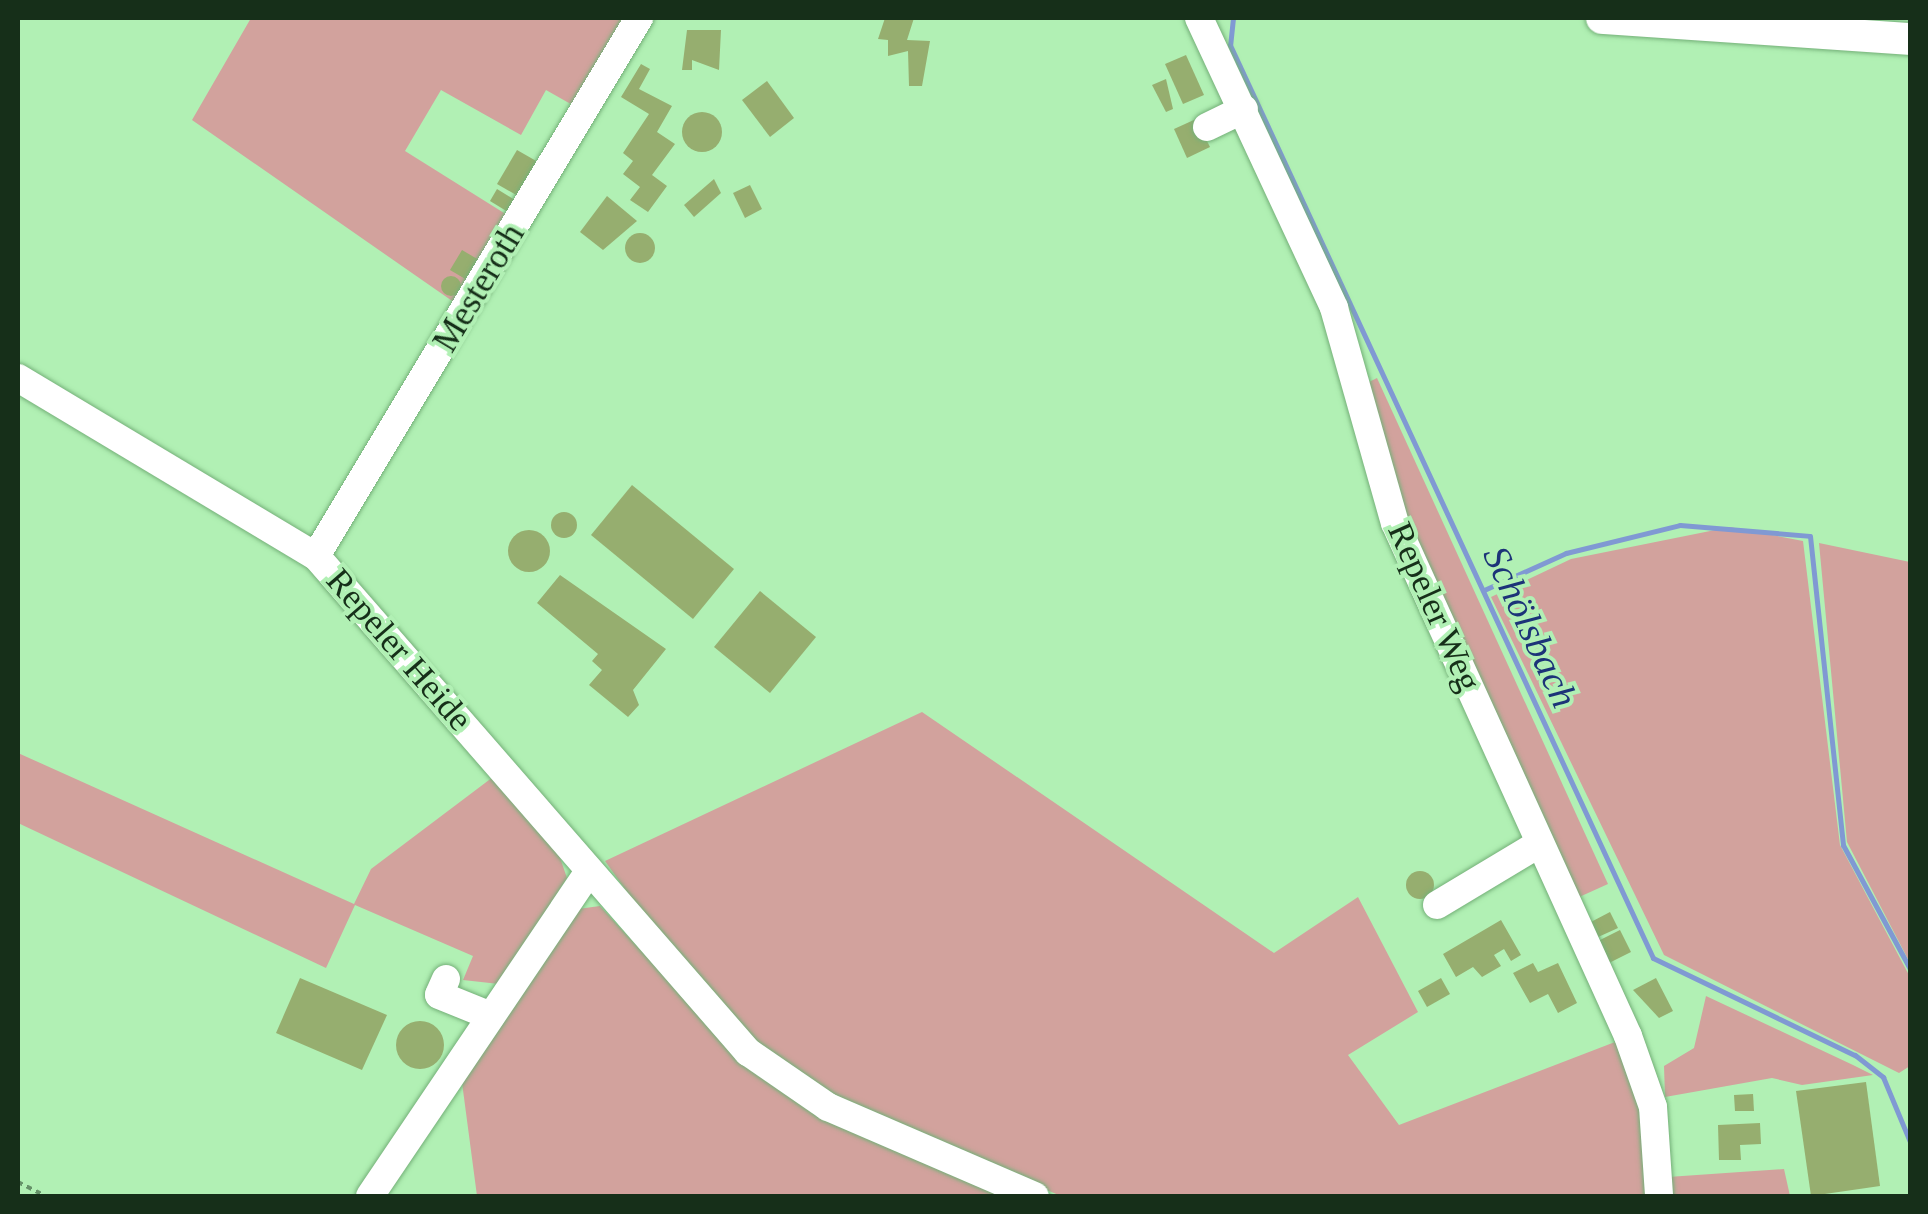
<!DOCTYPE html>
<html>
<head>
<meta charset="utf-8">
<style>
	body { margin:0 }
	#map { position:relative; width:1928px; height:1214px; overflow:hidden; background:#b1f0b4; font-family:Georgia,serif }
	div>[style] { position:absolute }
	.green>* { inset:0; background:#d2a29d }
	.stream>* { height:5px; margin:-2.5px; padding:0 2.5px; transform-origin:2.5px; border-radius:2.5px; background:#8099d3 }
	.building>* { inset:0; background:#96ae6f }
	.round { border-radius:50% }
	.path>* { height:4px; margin-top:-2px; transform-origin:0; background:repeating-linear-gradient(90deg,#669269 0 5px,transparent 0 10px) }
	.roads { filter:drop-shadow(0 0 2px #74b078) drop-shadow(0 0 2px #74b078) }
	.minor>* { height:28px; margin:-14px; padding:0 14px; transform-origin:14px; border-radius:14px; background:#fff }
	.major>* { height:32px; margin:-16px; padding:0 16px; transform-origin:16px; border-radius:16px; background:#fff }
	span { translate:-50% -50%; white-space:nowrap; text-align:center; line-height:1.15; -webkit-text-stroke:8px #b1f0b4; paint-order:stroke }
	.street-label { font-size:35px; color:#162f19 }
	.water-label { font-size:38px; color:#1c3378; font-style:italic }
	.frame { position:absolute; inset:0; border:20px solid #162f19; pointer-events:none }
</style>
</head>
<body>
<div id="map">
	<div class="green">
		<i style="clip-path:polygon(251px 18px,627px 18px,576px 107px,546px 90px,521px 135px,441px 90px,405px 151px,512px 218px,458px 305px,192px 120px)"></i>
		<i style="clip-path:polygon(1377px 378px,1608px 884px,1577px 898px,1406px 520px,1367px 383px)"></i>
		<i style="clip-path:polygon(1730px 527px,1803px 541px,1840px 845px,1910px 977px,1910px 1066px,1899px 1073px,1664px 955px,1491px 597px,1571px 559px)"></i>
		<i style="clip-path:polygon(1819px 543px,1910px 562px,1910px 963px,1847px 842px)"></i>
		<i style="clip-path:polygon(922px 712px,1274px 953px,1358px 897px,1418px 1012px,1348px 1055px,1399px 1125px,1628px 1037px,1647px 1113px,1651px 1196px,1061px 1196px,832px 1099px,770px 1060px,674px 958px,605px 861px)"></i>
		<i style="clip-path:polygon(18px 753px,354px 904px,371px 869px,497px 774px,556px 846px,567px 878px,499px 984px,463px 980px,473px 956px,355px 905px,326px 968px,18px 823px)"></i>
		<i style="clip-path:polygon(600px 906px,726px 1043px,1026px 1196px,477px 1196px,461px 1075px,578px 909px)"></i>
		<i style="clip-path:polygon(1706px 996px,1853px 1065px,1873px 1075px,1802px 1085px,1772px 1078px,1665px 1097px,1664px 1066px,1694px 1048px)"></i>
		<i style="clip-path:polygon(1784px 1169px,1790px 1196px,1669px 1196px,1668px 1177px)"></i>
	</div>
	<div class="stream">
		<i style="left:1233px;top:18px;width:27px;rotate:96deg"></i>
		<i style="left:1230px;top:45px;width:1006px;rotate:65.14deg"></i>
		<i style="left:1653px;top:958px;width:224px;rotate:25.7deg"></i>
		<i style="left:1855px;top:1055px;width:36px;rotate:38deg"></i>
		<i style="left:1883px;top:1077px;width:70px;rotate:67.4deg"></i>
		<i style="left:1484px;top:590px;width:90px;rotate:-24.3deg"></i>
		<i style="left:1566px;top:553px;width:117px;rotate:-13.8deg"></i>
		<i style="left:1680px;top:525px;width:130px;rotate:4.8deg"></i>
		<i style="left:1810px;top:536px;width:311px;rotate:83.9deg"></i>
		<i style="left:1843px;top:845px;width:141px;rotate:61.6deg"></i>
	</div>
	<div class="building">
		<i style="clip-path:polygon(885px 18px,914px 18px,907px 40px,930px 41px,922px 86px,909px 86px,908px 51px,888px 56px,888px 40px,878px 39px)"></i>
		<i style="clip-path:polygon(687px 30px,721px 30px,719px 70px,692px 60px,692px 70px,682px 70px)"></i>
		<i style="clip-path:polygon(1186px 55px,1204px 95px,1183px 104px,1165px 64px)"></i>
		<i style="clip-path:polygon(641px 64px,650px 69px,639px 89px,672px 106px,657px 132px,675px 144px,652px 175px,667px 186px,648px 212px,630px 200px,640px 187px,623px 174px,633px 161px,623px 153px,649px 114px,621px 97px)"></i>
		<i style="clip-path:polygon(1166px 79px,1173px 109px,1166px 112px,1152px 85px)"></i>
		<i style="clip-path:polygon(767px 81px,794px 118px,770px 137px,742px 100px)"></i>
		<i class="round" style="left:682px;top:112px;width:40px;height:40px"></i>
		<i style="clip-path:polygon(1196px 119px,1210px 147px,1187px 158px,1174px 129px)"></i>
		<i style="clip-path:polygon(517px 150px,538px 162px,518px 196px,497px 184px)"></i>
		<i style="clip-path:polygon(714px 179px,721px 193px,694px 217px,684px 205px)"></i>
		<i style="clip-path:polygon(750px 185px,762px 209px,745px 218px,733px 193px)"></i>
		<i style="clip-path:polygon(497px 189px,515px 200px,508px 212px,490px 201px)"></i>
		<i style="clip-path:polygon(607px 196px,637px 221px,603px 250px,580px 232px)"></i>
		<i class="round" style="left:625px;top:233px;width:30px;height:30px"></i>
		<i style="clip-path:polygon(462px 250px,479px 260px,467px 280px,450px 270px)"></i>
		<i class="round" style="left:441px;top:276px;width:20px;height:20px"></i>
		<i style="clip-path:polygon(632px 485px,734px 569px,693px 619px,591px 535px)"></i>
		<i class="round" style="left:551px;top:512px;width:26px;height:26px"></i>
		<i class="round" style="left:508px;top:530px;width:42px;height:42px"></i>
		<i style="clip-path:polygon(560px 575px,666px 649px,633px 690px,639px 705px,628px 717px,589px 685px,602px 670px,592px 661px,598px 654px,537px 603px)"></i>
		<i style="clip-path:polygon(760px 591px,816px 637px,770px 693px,714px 647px)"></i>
		<i class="round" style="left:1406px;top:871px;width:28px;height:28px"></i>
		<i style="clip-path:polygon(1610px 912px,1618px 928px,1596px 938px,1589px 923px)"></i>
		<i style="clip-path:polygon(1501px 920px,1521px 955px,1511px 961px,1504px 949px,1494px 955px,1501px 966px,1482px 977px,1473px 967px,1456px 977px,1443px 954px)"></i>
		<i style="clip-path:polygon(1620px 930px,1631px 952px,1609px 963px,1598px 941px)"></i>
		<i style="clip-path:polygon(1533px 963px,1538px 972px,1558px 963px,1577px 1003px,1558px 1013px,1548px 994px,1530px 1003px,1513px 973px)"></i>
		<i style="clip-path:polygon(300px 978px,387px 1015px,362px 1070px,276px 1033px)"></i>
		<i style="clip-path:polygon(1441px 978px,1450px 994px,1427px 1007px,1418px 991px)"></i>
		<i style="clip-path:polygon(1656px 978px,1673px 1011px,1659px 1018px,1633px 990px)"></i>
		<i class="round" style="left:396px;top:1021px;width:48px;height:48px"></i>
		<i style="clip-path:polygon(1866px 1082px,1880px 1186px,1811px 1196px,1796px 1091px)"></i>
		<i style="clip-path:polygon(1753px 1094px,1754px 1111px,1735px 1111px,1734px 1095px)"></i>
		<i style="clip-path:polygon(1760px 1123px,1761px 1144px,1740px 1145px,1741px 1160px,1719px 1160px,1718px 1125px)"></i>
	</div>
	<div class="path">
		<i style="left:18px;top:1182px;width:30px;rotate:27deg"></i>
	</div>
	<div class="roads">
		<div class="minor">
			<i style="left:1199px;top:18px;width:320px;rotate:65deg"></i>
			<i style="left:1334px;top:308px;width:223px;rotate:74.2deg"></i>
			<i style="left:1395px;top:523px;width:563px;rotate:65.57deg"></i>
			<i style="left:1628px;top:1036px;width:75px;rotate:70.6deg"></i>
			<i style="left:1653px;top:1107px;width:89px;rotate:86.1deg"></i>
			<i style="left:1207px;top:127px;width:41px;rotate:-25.9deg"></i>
			<i style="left:18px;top:378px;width:347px;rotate:30.9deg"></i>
			<i style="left:316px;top:556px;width:658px;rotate:48.95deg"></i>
			<i style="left:748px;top:1052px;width:97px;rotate:34.5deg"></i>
			<i style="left:828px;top:1107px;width:225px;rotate:23.3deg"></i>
			<i style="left:316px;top:556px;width:628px;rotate:-59.02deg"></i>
			<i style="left:1437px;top:905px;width:120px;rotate:-31deg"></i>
			<i style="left:446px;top:979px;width:17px;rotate:114deg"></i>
			<i style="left:439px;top:995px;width:56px;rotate:22deg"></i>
			<i style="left:370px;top:1196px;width:388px;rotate:-56deg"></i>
		</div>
		<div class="major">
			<i style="left:1602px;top:18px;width:309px;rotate:3.9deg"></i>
		</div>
	</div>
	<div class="street-label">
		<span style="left:479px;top:288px;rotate:-59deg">Mesteroth</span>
		<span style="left:1434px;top:607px;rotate:66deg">Repeler Weg</span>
		<span style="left:399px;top:650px;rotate:49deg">Repeler Heide</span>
	</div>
	<div class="water-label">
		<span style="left:1530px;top:627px;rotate:65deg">Schölsbach</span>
	</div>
	<div class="frame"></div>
</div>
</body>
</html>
